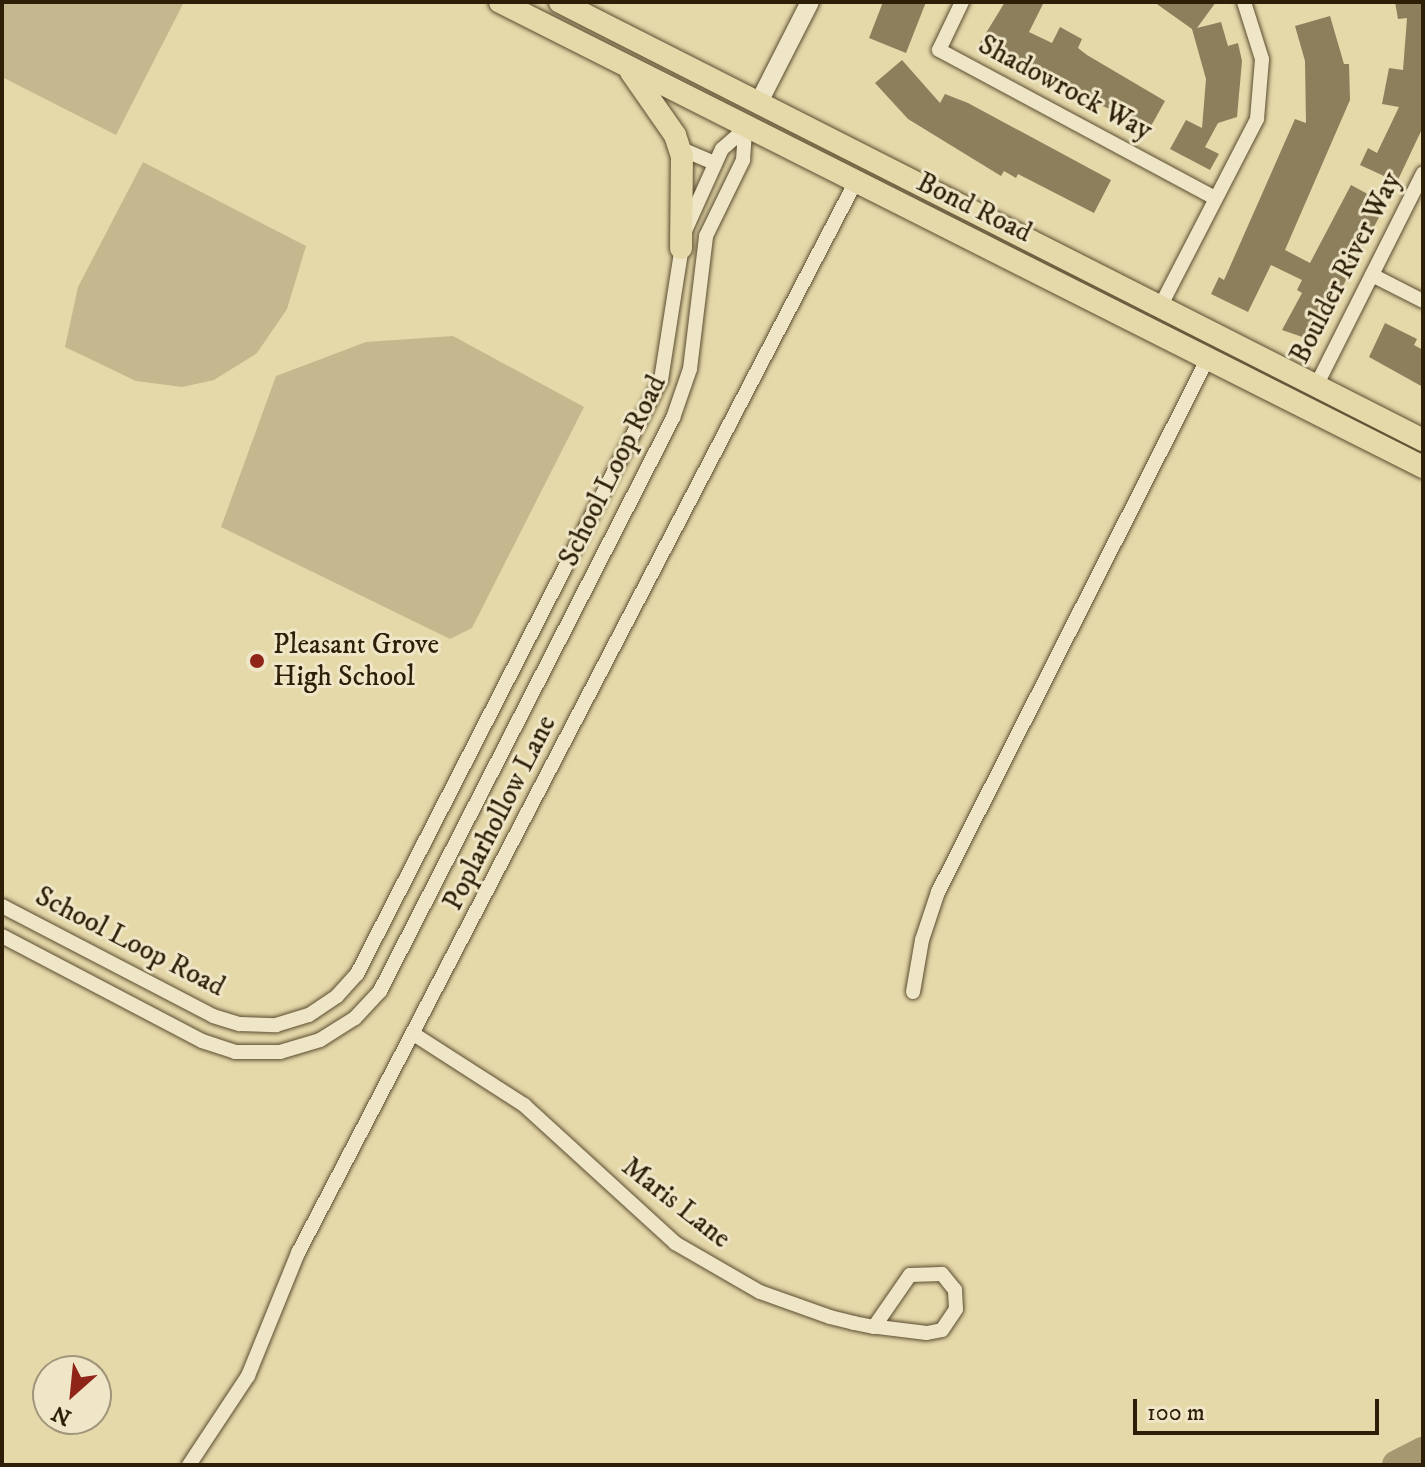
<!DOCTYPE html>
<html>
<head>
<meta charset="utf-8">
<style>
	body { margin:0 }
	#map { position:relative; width:1425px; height:1467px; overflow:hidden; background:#e5d8a9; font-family:"IM FELL DW Pica",serif }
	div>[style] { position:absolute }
	.green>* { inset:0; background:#c6b88e }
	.river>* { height:30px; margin:-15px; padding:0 15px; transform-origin:15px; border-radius:15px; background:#a69972 }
	.building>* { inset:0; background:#8d7f5c }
	.roads { filter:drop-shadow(0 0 2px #5b4c30) drop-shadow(0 0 2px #5b4c30) }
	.minor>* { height:14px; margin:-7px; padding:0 7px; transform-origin:7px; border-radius:7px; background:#eee6c7 }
	.tertiary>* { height:18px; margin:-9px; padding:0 9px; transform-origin:9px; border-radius:9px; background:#eee6c7 }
	.primary>* { height:22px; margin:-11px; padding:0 11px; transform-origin:11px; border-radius:11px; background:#e5d8a9 }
	.dots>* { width:22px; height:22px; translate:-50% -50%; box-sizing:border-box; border:4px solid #eee6c7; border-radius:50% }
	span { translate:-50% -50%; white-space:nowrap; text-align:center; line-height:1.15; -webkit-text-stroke:6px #eee6c7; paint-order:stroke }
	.street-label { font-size:28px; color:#2d1e08 }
	.poi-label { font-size:28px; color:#2d1e08 }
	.left { translate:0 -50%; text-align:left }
	.frame { position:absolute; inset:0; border:4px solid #2d1e08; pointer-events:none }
	.north { position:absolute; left:32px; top:1355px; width:80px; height:80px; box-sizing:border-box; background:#eee6c7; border:2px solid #a1967b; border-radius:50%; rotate:207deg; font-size:22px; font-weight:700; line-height:32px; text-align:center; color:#2d1e08 }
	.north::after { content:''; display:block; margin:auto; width:28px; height:36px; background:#8f2418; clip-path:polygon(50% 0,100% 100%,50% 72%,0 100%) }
	.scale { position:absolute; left:1133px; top:1399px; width:246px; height:36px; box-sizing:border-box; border:4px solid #2d1e08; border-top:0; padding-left:10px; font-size:24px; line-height:28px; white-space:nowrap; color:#2d1e08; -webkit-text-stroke:6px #eee6c7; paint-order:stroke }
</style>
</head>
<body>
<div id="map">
	<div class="green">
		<i style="clip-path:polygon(2px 2px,184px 2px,116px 135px,2px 77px)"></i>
		<i style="clip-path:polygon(143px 162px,306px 246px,287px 309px,257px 353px,214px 380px,182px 387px,136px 381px,65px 347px,78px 287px)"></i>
		<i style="clip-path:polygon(453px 336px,584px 407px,472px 628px,450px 639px,221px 527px,276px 376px,366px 342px)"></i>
	</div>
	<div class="river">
		<i style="left:1397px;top:1465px;width:29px;rotate:-27deg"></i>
	</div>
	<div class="building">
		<i style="clip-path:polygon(883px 2px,926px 2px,906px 53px,869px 38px)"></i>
		<i style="clip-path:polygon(1005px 2px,1044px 2px,1029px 32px,1052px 43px,1060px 27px,1082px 39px,1078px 48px,1087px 55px,1165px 101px,1146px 135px,1130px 127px,1134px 119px,1088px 100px,1091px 95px,1054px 75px,1023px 63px,1021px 67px,978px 46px)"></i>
		<i style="clip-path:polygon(1154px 2px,1216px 2px,1197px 28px,1221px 22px,1228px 46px,1238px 43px,1242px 61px,1237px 117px,1218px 123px,1205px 147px,1219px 154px,1210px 170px,1170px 149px,1186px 120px,1202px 128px,1206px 79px,1192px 29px)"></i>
		<i style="clip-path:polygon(1395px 2px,1423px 2px,1423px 127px,1397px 182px,1360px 165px,1368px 148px,1377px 153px,1399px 107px,1382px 104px,1389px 68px,1403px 70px,1407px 18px,1398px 19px)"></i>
		<i style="clip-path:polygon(1330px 16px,1344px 64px,1349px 64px,1350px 100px,1285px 250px,1310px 263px,1351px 185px,1386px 204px,1314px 341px,1282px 330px,1302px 293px,1297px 290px,1302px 280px,1271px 265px,1248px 312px,1211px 294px,1219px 277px,1224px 280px,1295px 119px,1306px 123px,1305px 61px,1295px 26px)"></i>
		<i style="clip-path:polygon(902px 60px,940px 103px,945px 94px,968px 103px,1111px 180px,1094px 213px,1018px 174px,1016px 178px,1004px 171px,1001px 176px,908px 119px,875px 83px)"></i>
		<i style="clip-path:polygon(1385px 323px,1417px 339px,1414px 345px,1423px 350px,1423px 387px,1369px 357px)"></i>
	</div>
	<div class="roads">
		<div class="minor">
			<i style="left:962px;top:2px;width:53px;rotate:115.6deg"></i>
			<i style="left:939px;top:50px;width:313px;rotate:28.2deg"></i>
			<i style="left:679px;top:148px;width:39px;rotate:23deg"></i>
			<i style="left:1372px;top:275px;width:57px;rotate:27deg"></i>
			<i style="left:1160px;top:307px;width:212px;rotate:-62.7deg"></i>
			<i style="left:1257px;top:119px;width:60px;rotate:-85.2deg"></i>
			<i style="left:1262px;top:59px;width:60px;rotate:-107.5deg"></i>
			<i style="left:1316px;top:386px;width:238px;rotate:-63.3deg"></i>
			<i style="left:2px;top:906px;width:238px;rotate:27.5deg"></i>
			<i style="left:213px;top:1016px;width:28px;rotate:17deg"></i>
			<i style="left:240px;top:1024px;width:36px;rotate:2deg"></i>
			<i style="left:276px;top:1025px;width:34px;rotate:-17deg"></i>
			<i style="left:309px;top:1015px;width:34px;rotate:-34deg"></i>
			<i style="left:337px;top:996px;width:30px;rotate:-48deg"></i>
			<i style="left:357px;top:974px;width:667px;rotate:-62.9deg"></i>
			<i style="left:661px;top:380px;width:149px;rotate:-81.1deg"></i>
			<i style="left:684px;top:233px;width:92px;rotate:-65.7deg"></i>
			<i style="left:722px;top:149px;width:30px;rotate:-41deg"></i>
			<i style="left:2px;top:936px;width:226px;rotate:27.7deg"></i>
			<i style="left:202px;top:1041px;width:35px;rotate:18deg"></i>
			<i style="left:235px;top:1052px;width:45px"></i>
			<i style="left:280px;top:1052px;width:42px;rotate:-16.7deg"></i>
			<i style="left:320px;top:1040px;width:41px;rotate:-32.2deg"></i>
			<i style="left:355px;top:1018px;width:37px;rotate:-47deg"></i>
			<i style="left:380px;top:991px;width:644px;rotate:-62.92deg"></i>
			<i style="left:673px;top:418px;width:52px;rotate:-70.9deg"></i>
			<i style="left:690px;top:369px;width:134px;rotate:-83.1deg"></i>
			<i style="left:706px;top:236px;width:85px;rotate:-64deg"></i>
			<i style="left:743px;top:160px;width:31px;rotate:-86deg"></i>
			<i style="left:913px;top:992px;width:53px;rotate:-80.2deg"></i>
			<i style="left:922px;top:940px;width:51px;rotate:-71.6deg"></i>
			<i style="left:938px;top:892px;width:598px;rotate:-63.18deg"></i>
			<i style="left:415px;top:1035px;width:130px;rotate:32.7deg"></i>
			<i style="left:524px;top:1105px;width:205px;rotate:42.4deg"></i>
			<i style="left:675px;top:1243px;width:98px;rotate:30deg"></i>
			<i style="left:760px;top:1292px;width:74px;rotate:19.7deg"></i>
			<i style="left:830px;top:1317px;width:25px;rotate:14deg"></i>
			<i style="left:854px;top:1323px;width:20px;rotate:11deg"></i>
			<i style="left:874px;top:1327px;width:4px"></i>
			<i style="left:878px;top:1327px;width:49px;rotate:7deg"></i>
			<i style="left:927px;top:1333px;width:15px;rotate:-11deg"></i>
			<i style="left:942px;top:1330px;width:25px;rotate:-56deg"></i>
			<i style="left:956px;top:1309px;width:19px;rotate:-93deg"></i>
			<i style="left:955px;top:1290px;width:21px;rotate:-129deg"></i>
			<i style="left:942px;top:1274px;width:32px;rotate:178deg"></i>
			<i style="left:910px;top:1275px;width:63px;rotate:124.7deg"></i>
			<i style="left:189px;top:1465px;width:107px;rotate:-56.5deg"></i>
			<i style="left:248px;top:1376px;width:133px;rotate:-67.9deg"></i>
			<i style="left:298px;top:1253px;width:1206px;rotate:-62.5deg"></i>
		</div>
		<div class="tertiary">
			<i style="left:758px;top:104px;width:114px;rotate:-63deg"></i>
		</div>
		<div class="primary">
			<i style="left:500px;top:2px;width:1034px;rotate:26.74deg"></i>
			<i style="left:560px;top:2px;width:968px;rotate:26.91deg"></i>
			<i style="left:631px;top:72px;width:77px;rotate:55.1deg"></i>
			<i style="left:675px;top:135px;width:22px;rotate:72deg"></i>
			<i style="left:682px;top:156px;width:92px;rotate:90.6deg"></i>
		</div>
	</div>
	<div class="dots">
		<i style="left:257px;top:661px;background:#8f2418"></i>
	</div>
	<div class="street-label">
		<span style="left:1065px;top:88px;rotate:28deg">Shadowrock Way</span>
		<span style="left:974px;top:208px;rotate:26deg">Bond Road</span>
		<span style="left:1346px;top:268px;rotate:-63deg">Boulder River Way</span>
		<span style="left:613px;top:471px;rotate:-64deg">School Loop Road</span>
		<span style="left:500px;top:813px;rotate:-63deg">Poplarhollow Lane</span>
		<span style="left:130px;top:942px;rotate:27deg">School Loop Road</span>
		<span style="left:676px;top:1203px;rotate:38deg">Maris Lane</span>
	</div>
	<div class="poi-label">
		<span class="left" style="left:273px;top:661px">Pleasant Grove<br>High School</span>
	</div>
	<div class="frame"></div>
	<div class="north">N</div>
	<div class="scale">100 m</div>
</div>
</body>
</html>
